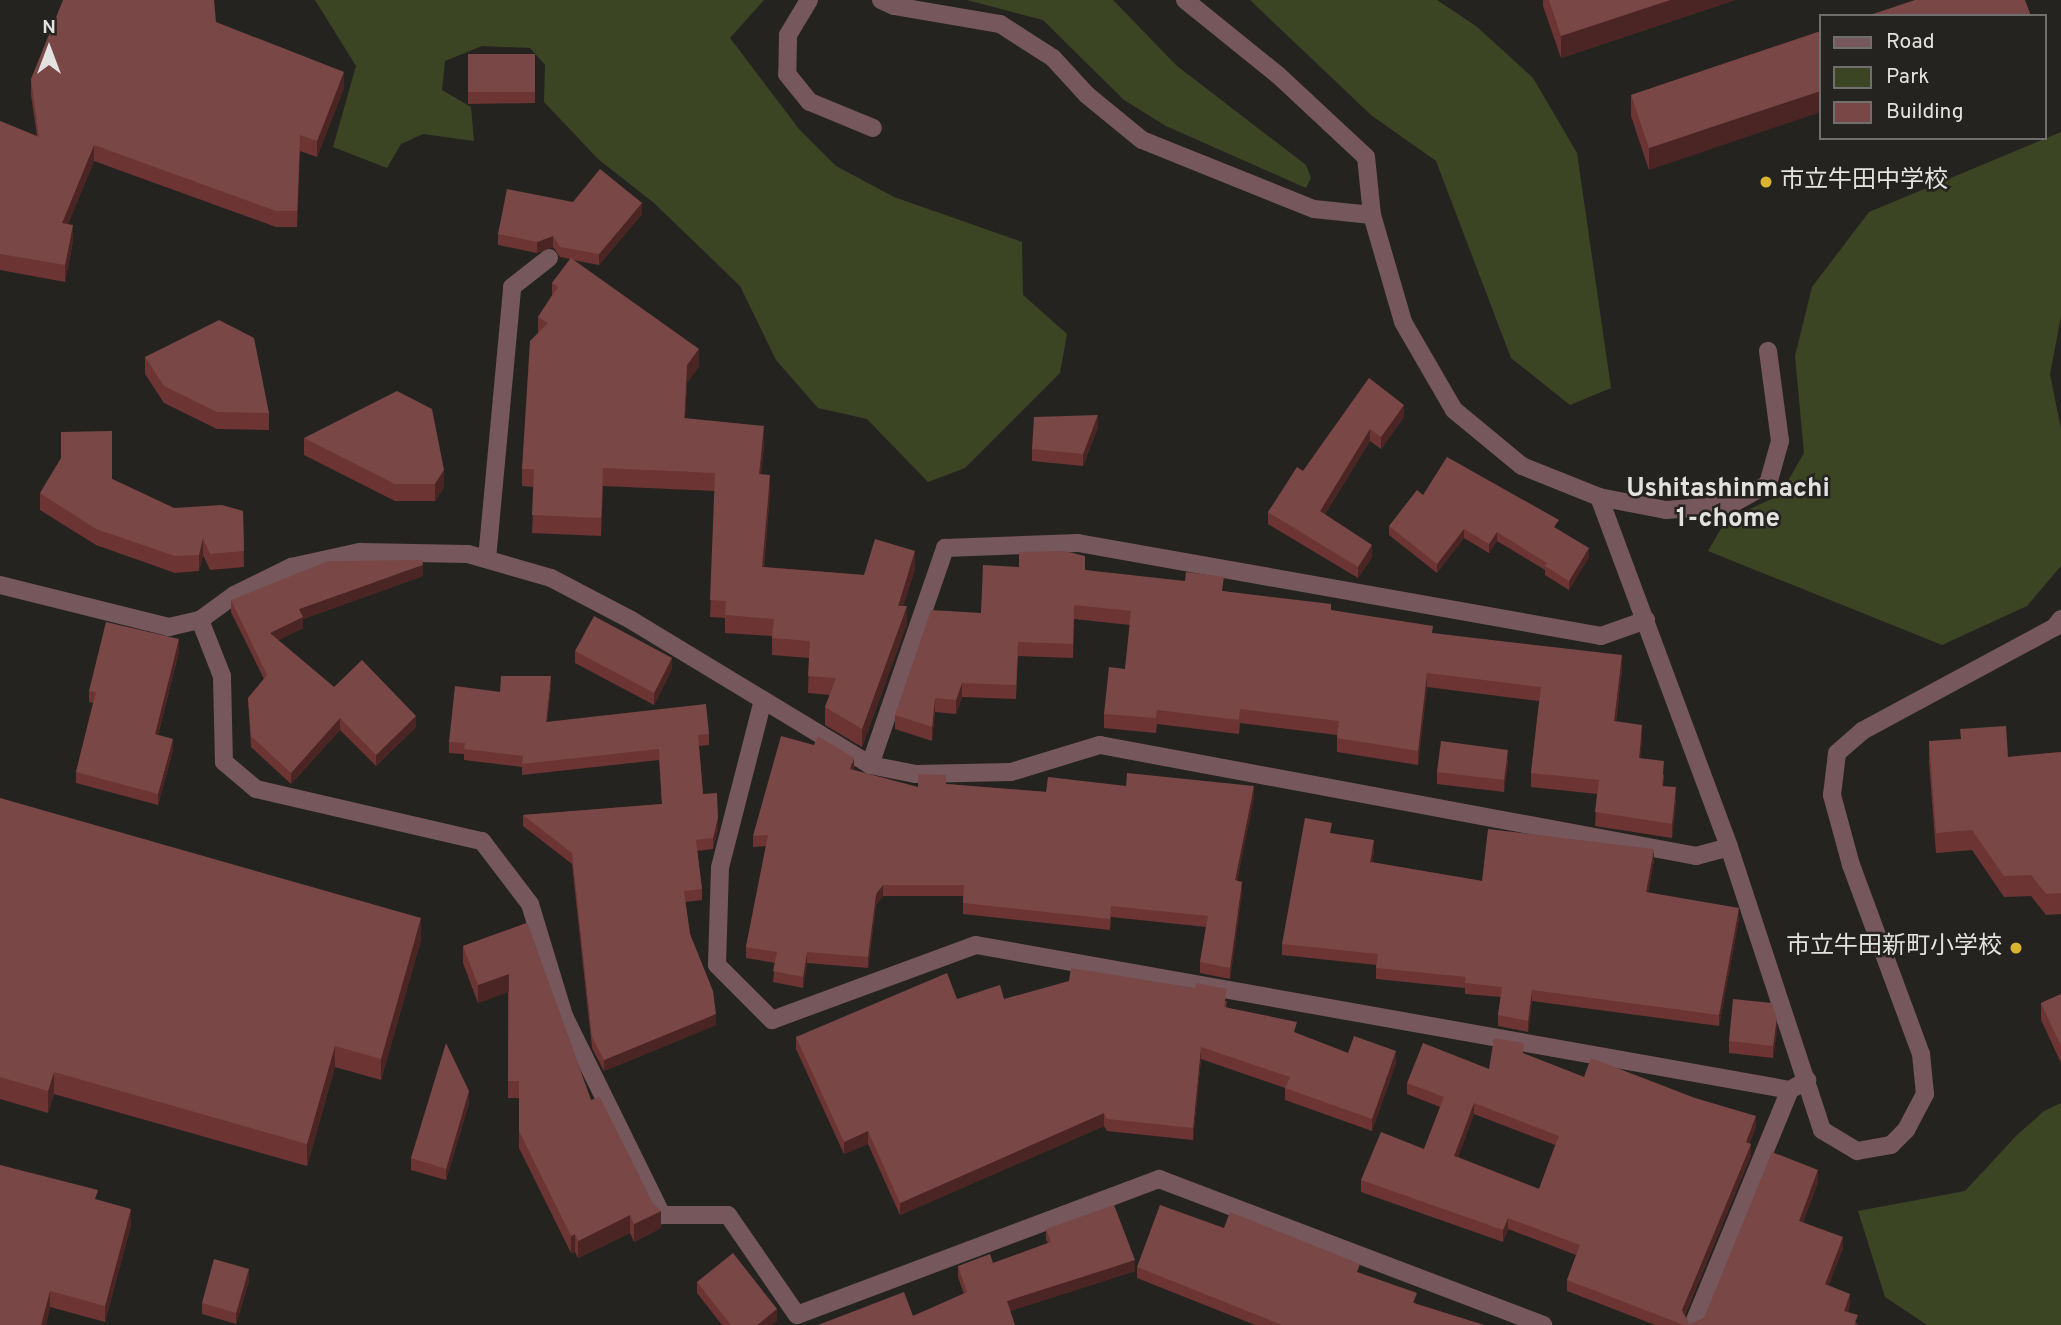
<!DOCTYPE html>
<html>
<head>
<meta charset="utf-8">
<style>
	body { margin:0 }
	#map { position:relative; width:2061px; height:1325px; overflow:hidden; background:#252320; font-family:Overpass,"Noto Sans JP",sans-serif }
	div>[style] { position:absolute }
	.green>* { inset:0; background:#3c4523 }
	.minor>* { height:18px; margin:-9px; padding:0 9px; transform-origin:9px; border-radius:9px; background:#76585c }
	.wall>* { inset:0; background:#6c3433 }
	.shaded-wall>* { inset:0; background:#4a2524 }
	.building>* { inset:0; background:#794746 }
	.dots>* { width:19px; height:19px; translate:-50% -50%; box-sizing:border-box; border:4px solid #252320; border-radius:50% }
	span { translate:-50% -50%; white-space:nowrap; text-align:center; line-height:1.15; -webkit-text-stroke:5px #252320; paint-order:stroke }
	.poi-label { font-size:24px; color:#e4e2e1 }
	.left { translate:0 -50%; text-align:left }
	.right { translate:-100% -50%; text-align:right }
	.neighbourhood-label { font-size:26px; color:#e4e2e1; font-weight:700 }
	.legend { position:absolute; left:1819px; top:14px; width:228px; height:126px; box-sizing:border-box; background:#252320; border:2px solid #716f6d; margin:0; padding:9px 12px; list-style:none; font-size:21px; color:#e4e2e1 }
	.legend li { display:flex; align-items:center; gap:14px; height:35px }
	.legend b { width:35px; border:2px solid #716f6d }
	.north { position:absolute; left:14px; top:14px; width:70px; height:70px; -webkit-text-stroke:5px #252320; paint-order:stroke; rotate:0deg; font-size:19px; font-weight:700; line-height:28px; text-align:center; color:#e4e2e1 }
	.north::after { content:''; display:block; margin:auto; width:24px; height:32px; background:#e4e2e1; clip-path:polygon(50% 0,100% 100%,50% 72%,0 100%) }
</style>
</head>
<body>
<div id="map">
	<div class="green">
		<i style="clip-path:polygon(315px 0,764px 0,730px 38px,799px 129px,836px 166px,894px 197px,1022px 242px,1023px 295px,1067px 334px,1060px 373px,965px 468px,928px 482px,867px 419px,818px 408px,776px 360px,740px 286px,654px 203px,598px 159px,544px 102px,545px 65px,530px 48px,482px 46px,445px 61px,442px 90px,471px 107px,474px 141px,423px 134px,401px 144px,387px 168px,333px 147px,356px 66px)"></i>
		<i style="clip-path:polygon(967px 0,1113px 0,1177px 66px,1306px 165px,1311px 178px,1306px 188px,1166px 126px,1124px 100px,1043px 20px)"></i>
		<i style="clip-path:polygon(1250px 0,1437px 0,1476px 26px,1533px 78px,1577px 153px,1611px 388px,1570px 405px,1511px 358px,1436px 161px,1371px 115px)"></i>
		<i style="clip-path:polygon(2061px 132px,2061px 316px,2050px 374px,2061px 429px,2061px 566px,2027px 606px,1942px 645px,1708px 551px,1726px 520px,1780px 495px,1804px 453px,1795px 356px,1812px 287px,1869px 212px)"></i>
		<i style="clip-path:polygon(2061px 1103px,2061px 1325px,1927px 1325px,1885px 1297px,1858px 1211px,1965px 1191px,2017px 1135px,2044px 1111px)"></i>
	</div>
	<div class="minor">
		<i style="left:809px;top:0;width:41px;rotate:121deg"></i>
		<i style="left:788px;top:35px;width:39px;rotate:91deg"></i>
		<i style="left:787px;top:74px;width:36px;rotate:51deg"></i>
		<i style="left:810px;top:102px;width:68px;rotate:22.4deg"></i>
		<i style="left:881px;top:0;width:14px;rotate:25deg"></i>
		<i style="left:894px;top:6px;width:108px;rotate:9.6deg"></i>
		<i style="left:1000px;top:24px;width:63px;rotate:32.7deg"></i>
		<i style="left:1053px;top:58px;width:50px;rotate:47.4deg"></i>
		<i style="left:1087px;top:95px;width:71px;rotate:39.3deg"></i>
		<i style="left:1142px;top:140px;width:185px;rotate:21.9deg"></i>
		<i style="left:1314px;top:209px;width:58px;rotate:5.9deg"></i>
		<i style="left:1185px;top:0;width:119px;rotate:38.9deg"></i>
		<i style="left:1278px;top:75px;width:120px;rotate:43deg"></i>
		<i style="left:1366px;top:157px;width:58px;rotate:84.1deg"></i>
		<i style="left:1372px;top:215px;width:111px;rotate:73.8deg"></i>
		<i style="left:1403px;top:322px;width:102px;rotate:59.9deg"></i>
		<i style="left:1454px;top:410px;width:88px;rotate:39.5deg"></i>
		<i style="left:1522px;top:466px;width:83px;rotate:21.9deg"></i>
		<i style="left:1599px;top:497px;width:68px;rotate:11deg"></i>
		<i style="left:1666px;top:510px;width:64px;rotate:-4.5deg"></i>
		<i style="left:1730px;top:505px;width:43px;rotate:-28.9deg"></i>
		<i style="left:1768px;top:484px;width:45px;rotate:-74.4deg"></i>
		<i style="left:1780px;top:441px;width:91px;rotate:-97.6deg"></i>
		<i style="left:1599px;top:497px;width:373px;rotate:69.6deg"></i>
		<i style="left:1729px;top:847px;width:298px;rotate:71.8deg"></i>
		<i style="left:1822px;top:1130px;width:41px;rotate:31deg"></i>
		<i style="left:1857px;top:1151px;width:35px;rotate:-10deg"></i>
		<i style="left:1891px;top:1145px;width:21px;rotate:-45deg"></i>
		<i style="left:1906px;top:1130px;width:41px;rotate:-62.2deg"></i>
		<i style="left:1925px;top:1094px;width:40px;rotate:-95.7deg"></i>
		<i style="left:1921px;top:1054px;width:202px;rotate:-110.3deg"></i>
		<i style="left:1851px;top:865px;width:73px;rotate:-105.2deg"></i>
		<i style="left:1832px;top:795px;width:42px;rotate:-83.2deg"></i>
		<i style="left:1837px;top:753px;width:33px;rotate:-41deg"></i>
		<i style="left:1862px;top:731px;width:219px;rotate:-28.3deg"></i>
		<i style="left:2055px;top:627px;width:10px;rotate:-53deg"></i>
		<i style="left:487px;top:559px;width:273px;rotate:-84.7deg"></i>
		<i style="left:512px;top:287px;width:47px;rotate:-38.1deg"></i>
		<i style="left:0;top:585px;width:174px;rotate:14deg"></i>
		<i style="left:169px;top:627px;width:32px;rotate:-13deg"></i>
		<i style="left:200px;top:620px;width:42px;rotate:-36.3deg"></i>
		<i style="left:234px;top:595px;width:64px;rotate:-26.2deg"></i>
		<i style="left:291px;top:567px;width:71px;rotate:-12.3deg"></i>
		<i style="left:360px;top:552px;width:108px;rotate:1.1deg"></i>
		<i style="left:468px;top:554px;width:86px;rotate:16.1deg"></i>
		<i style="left:551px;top:578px;width:90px;rotate:27.7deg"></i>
		<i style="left:631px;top:620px;width:280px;rotate:31.2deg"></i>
		<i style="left:870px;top:765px;width:47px;rotate:11.1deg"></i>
		<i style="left:916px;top:774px;width:95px;rotate:-1.2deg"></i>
		<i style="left:1011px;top:772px;width:93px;rotate:-16.9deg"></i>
		<i style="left:1100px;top:745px;width:606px;rotate:10.55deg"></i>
		<i style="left:1696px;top:856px;width:34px;rotate:-15deg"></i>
		<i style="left:200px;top:620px;width:60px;rotate:68.6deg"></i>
		<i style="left:222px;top:676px;width:86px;rotate:88.7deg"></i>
		<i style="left:224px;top:762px;width:42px;rotate:40.2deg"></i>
		<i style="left:256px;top:789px;width:232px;rotate:13deg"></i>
		<i style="left:482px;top:841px;width:79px;rotate:52.7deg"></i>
		<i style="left:530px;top:904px;width:117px;rotate:73.1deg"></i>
		<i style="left:564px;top:1016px;width:222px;rotate:63.8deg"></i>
		<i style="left:662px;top:1215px;width:66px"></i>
		<i style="left:728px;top:1215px;width:121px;rotate:55.4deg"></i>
		<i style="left:797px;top:1315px;width:387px;rotate:-20.6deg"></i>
		<i style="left:1159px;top:1179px;width:411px;rotate:20.8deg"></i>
		<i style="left:763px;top:700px;width:173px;rotate:104.4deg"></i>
		<i style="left:720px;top:868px;width:97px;rotate:91.8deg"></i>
		<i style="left:717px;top:965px;width:78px;rotate:45deg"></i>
		<i style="left:772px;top:1020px;width:217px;rotate:-20.2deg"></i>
		<i style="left:976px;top:945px;width:827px;rotate:10.1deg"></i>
		<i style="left:1790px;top:1090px;width:20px;rotate:-30deg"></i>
		<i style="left:870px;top:765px;width:230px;rotate:-70.9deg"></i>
		<i style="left:945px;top:548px;width:133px;rotate:-2.2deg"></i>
		<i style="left:1078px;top:543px;width:531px;rotate:10.08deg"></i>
		<i style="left:1601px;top:636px;width:48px;rotate:-19.6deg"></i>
		<i style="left:1693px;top:1325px;width:254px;rotate:-67.6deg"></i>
	</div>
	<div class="wall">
		<i style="clip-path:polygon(1543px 0,1735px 0,1561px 58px,1543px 6px)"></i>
		<i style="clip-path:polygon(216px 22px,344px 88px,317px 157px,300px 151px,297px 227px,276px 227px,94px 161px,68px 224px,73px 241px,65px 282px,0 270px,0 121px,37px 136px,31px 95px,31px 79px)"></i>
		<i style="clip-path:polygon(1821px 31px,1649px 170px,1631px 116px,1631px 95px)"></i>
		<i style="clip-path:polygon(468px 54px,535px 54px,535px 103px,468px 104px)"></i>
		<i style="clip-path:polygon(642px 214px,599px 265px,573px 260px,699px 366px,687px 383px,685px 418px,764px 444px,761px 474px,770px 492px,764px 567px,864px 575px,915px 569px,903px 606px,907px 624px,862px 747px,825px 725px,825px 707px,830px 695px,808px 693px,809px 658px,772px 655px,772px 636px,725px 633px,725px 618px,710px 617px,715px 491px,603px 486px,601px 536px,532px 533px,534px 487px,522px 486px,522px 469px,538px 333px,538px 317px,552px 295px,552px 283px,570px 259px,560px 257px,553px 247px,537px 253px,498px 245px,498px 234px)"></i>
		<i style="clip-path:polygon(145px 357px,269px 413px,269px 430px,217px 429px,164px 403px,145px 374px)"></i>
		<i style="clip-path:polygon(1369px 378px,1404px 417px,1381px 449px,1370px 441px,1325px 514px,1372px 557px,1358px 578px,1268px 524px,1268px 512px,1303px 471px)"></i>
		<i style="clip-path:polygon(1098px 427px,1083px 466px,1032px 461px,1032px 449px)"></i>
		<i style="clip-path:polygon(304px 438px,444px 487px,435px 501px,395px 501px,304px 455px)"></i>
		<i style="clip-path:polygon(112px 479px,174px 508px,243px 511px,244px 567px,210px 570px,203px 555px,199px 571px,175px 573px,96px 545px,40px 510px,40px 493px)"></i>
		<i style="clip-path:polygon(1423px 495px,1558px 530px,1589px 557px,1569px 590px,1545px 575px,1545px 570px,1497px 541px,1489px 553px,1464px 538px,1437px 573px,1389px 535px,1389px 526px)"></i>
		<i style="clip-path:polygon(1085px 570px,1224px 591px,1331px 610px,1433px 633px,1622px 669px,1616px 722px,1642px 739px,1640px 758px,1664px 775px,1663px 786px,1676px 801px,1672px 838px,1595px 826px,1597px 794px,1531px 787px,1531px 773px,1539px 701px,1427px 687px,1418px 765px,1337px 752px,1337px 735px,1240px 723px,1239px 734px,1157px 724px,1156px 733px,1104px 728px,1104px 714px,1125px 669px,1130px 625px,1074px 619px,1073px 658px,1018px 656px,1016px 699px,962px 697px,956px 714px,935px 712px,932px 741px,895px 729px,895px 715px,981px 613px)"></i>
		<i style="clip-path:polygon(423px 576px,303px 619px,303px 628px,278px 640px,334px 687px,416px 727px,376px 766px,340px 730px,291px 784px,251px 747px,248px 698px,264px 679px,231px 612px,231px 600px)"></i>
		<i style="clip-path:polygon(179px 651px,158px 735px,173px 750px,158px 805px,76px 783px,76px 772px,93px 703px,89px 702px,89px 691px)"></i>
		<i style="clip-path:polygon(575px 651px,672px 669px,654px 705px,575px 663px)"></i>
		<i style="clip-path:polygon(551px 687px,547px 722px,709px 734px,709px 745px,699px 746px,703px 794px,718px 829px,713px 849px,697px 851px,702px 889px,702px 900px,685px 902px,690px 934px,716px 1025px,604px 1071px,592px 1048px,572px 864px,523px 826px,523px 815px,662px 804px,659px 760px,522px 775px,522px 767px,464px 760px,464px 754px,449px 753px,449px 742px,500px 692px)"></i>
		<i style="clip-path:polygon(1929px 741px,2008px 757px,2061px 752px,2061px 914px,2046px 915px,2031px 896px,2004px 897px,1972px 850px,1936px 853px,1929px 762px)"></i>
		<i style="clip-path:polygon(1508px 761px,1504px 792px,1437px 784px,1437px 772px)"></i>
		<i style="clip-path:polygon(946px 784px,1046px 792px,1126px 786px,1254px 797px,1237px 881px,1242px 892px,1230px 979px,1200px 973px,1200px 962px,1206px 927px,1111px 917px,1110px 930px,963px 914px,963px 896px,883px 896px,876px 905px,868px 968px,807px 963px,803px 988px,773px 982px,775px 963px,746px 958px,746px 947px,766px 846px,753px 847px,753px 836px,918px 787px)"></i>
		<i style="clip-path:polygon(0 798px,421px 940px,381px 1080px,335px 1067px,307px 1166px,54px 1094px,48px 1113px,0 1099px)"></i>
		<i style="clip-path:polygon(1332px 833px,1374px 851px,1372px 862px,1482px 881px,1654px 860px,1648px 893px,1739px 919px,1719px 1026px,1532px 1001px,1528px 1032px,1498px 1026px,1498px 1015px,1501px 997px,1465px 994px,1465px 988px,1376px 979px,1376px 965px,1282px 955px,1282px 944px)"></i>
		<i style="clip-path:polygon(527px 923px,591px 1100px,661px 1228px,634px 1242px,630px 1233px,578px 1258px,575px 1252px,571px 1253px,519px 1148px,519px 1098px,508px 1098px,508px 992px,478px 1003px,463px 963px,463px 946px)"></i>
		<i style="clip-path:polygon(2061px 994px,2061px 1063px,2041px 1020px,2041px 1003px)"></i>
		<i style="clip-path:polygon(957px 999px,1227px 1001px,1226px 1007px,1348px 1053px,1396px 1063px,1372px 1131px,1285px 1100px,1285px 1088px,1201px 1059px,1193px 1140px,1107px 1131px,1104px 1126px,900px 1215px,868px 1144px,844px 1154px,796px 1049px,796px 1037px)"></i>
		<i style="clip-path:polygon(1777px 1030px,1773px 1058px,1729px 1053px,1729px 1041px)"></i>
		<i style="clip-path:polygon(evenodd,1524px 1054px,1584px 1077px,1756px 1127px,1749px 1144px,1751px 1155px,1685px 1315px,1689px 1325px,1704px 1318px,1818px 1182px,1803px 1222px,1843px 1248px,1828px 1286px,1850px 1305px,1848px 1312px,1858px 1325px,1655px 1325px,1567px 1291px,1567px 1280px,1576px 1255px,1508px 1229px,1503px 1242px,1361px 1192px,1361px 1180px,1424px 1149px,1440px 1107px,1407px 1094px,1407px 1083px,1489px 1069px,1524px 1054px,1474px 1114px,1555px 1145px,1539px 1189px,1458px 1157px,1474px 1114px)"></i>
		<i style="clip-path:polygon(469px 1103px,446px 1180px,411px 1170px,411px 1158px)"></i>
		<i style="clip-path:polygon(98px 1200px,131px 1225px,105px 1322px,50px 1307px,46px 1325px,0 1325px)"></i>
		<i style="clip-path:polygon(1224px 1228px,1360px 1273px,1417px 1304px,1484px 1325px,1255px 1325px,1137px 1278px,1137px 1267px)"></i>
		<i style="clip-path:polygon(1046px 1229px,1135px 1271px,1010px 1311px,913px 1316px,964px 1294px,958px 1277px,958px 1266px,993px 1263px,1048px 1243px,1046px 1240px)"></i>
		<i style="clip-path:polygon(249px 1281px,236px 1324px,202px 1314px,202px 1303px)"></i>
		<i style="clip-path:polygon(697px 1282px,777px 1321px,771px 1325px,722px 1325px,697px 1293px)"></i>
	</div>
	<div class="shaded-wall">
		<i style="clip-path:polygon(1670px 0,1735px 0,1561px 58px,1561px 36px)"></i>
		<i style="clip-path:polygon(344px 72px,344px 88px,317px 157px,317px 141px)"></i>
		<i style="clip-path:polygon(1821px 91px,1821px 112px,1649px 170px,1649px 148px)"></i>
		<i style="clip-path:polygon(94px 145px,94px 161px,62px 239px,62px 223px)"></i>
		<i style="clip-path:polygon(642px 203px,642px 214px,599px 265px,599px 254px)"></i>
		<i style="clip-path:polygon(73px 225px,73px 241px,65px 282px,65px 265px)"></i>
		<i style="clip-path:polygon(553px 236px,553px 247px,537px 253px,537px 242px)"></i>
		<i style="clip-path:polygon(699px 349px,699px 366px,687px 383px,684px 436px,687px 365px)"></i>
		<i style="clip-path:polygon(1404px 405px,1404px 417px,1381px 449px,1381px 437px)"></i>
		<i style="clip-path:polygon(1098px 415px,1098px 427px,1083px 466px,1083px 454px)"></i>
		<i style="clip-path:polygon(764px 426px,764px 444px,759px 492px,759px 474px)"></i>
		<i style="clip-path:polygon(1370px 429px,1370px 441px,1320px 522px,1320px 511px)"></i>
		<i style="clip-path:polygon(444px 470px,444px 487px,435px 501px,435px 484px)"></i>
		<i style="clip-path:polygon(770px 475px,770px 492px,762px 584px,762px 567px)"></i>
		<i style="clip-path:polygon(1464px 529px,1464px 538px,1437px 573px,1437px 564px)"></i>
		<i style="clip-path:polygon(1497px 532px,1497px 541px,1489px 553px,1489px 544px)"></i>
		<i style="clip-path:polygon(203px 538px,203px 555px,199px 571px,199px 555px)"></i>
		<i style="clip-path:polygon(1372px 545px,1372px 557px,1358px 578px,1358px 567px)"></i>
		<i style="clip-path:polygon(1589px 548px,1589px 557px,1569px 590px,1569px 581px)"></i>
		<i style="clip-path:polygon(915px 551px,915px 569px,898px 623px,898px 606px)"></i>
		<i style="clip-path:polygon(423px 565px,423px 576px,303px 619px,303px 628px,270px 645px,270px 633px,299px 609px)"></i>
		<i style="clip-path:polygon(907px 606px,907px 624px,862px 747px,862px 729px)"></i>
		<i style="clip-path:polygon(179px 639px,179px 651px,155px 746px,155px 734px)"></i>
		<i style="clip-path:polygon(1622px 655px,1622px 669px,1614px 735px,1614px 721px)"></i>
		<i style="clip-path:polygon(672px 658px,672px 669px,654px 705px,654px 693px)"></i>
		<i style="clip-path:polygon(1427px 673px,1427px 687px,1418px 765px,1418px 751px)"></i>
		<i style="clip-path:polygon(551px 676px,551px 687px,546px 733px,546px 722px)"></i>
		<i style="clip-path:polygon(962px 683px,962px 697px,956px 714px,956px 700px)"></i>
		<i style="clip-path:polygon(935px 698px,935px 712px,932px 741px,932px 727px)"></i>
		<i style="clip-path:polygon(416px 716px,416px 727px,376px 766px,376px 755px)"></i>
		<i style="clip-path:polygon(340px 718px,340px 730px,291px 784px,291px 773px)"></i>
		<i style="clip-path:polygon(1642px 725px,1642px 739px,1639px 772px,1639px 758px)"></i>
		<i style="clip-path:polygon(173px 739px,173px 750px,158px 805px,158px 794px)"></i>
		<i style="clip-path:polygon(1508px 750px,1508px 761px,1504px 792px,1504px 780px)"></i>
		<i style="clip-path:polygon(854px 758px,854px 769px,850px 780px,850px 769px)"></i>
		<i style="clip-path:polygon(1254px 786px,1254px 797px,1235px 891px,1235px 880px)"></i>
		<i style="clip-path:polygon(1676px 787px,1676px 801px,1672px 838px,1672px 824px)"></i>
		<i style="clip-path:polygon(718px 818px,718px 829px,713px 849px,713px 838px)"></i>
		<i style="clip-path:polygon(1374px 840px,1374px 851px,1370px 873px,1370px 862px)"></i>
		<i style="clip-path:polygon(1654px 849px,1654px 860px,1646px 903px,1646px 892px)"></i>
		<i style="clip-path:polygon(1242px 882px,1242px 892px,1230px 979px,1230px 968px)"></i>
		<i style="clip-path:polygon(883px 885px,883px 896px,876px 905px,868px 968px,868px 957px,876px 894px)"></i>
		<i style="clip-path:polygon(1739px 908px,1739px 919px,1719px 1026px,1719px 1015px)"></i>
		<i style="clip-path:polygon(421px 918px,421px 940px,381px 1080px,381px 1059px)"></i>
		<i style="clip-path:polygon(807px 952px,807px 963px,803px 988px,803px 977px)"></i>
		<i style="clip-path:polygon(509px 974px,509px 992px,478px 1003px,478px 985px)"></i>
		<i style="clip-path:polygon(1532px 990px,1532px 1001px,1528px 1032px,1528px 1021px)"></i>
		<i style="clip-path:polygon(716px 1014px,716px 1025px,604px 1071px,604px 1060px)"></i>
		<i style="clip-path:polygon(1777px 1018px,1777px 1030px,1773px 1058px,1773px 1046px)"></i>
		<i style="clip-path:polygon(335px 1046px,335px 1067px,307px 1166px,307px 1144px)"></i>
		<i style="clip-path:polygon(1201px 1047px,1201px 1059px,1193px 1140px,1193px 1128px)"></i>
		<i style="clip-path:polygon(1396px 1051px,1396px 1063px,1372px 1131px,1372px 1119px)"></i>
		<i style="clip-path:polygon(54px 1072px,54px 1094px,48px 1113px,48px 1091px)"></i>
		<i style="clip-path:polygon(469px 1091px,469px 1103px,446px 1180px,446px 1169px)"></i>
		<i style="clip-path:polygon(1474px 1103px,1474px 1114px,1454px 1167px,1454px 1156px)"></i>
		<i style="clip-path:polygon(1104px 1113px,1104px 1126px,900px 1215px,900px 1203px)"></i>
		<i style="clip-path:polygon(1756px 1116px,1756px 1127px,1746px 1153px,1746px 1142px)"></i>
		<i style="clip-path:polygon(868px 1131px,868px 1144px,844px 1154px,844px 1142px)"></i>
		<i style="clip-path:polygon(1751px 1144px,1751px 1155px,1682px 1321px,1682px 1310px)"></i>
		<i style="clip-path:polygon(1818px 1170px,1818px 1182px,1799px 1232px,1799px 1221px)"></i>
		<i style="clip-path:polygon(131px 1209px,131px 1225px,105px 1322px,105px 1306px)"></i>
		<i style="clip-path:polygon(661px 1211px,661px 1228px,634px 1242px,634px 1224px)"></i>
		<i style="clip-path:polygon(630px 1215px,630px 1233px,578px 1258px,578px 1241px)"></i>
		<i style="clip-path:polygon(1508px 1218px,1508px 1229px,1503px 1242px,1503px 1230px)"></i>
		<i style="clip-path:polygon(575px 1234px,575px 1252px,571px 1253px,571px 1236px)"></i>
		<i style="clip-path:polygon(1843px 1237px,1843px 1248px,1825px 1295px,1825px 1284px)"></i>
		<i style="clip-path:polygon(1135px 1260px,1135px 1271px,1007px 1312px,1007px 1301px)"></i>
		<i style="clip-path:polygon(249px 1269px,249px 1281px,236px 1324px,236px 1313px)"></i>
		<i style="clip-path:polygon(50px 1291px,50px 1307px,46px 1325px,41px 1325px)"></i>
		<i style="clip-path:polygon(1850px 1294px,1850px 1305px,1844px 1322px,1844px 1311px)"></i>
		<i style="clip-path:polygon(777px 1309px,777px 1321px,771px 1325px,757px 1325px)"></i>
	</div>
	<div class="building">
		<i style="clip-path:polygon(63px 0,214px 0,216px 22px,344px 72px,317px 141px,300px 135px,297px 211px,276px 211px,94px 145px,62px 223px,73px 225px,65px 265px,0 254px,0 121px,39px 137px,31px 79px)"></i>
		<i style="clip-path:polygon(1549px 0,1670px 0,1561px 36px)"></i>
		<i style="clip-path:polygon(1915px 0,2025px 0,2031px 16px,1867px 16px)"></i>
		<i style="clip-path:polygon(1821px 31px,1821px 91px,1649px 148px,1631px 95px)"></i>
		<i style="clip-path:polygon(468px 54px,535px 54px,535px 92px,468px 92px)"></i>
		<i style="clip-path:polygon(600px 169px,642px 203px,599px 254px,560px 247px,553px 236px,537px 242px,498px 234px,507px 189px,573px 202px)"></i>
		<i style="clip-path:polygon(571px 258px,699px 349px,687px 365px,684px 418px,764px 426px,759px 474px,770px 475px,762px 567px,864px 575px,875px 539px,915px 551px,898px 606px,907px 606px,862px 729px,825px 707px,836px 678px,808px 676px,810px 641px,772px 638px,774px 619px,725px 615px,726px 601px,710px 600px,715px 473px,603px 468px,601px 518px,532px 515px,534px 469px,522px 469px,530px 341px,548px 323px,538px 317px,558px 287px,552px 283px)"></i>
		<i style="clip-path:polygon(219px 320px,254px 338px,269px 413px,217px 412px,164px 386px,145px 357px)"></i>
		<i style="clip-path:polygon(1369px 378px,1404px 405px,1381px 437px,1370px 429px,1320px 511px,1372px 545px,1358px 567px,1268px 512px,1297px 467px,1303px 471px)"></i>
		<i style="clip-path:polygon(397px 391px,432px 409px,444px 470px,435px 484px,395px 484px,304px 438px)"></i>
		<i style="clip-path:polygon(1098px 415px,1083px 454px,1032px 449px,1034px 417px)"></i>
		<i style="clip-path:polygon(112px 431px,112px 479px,174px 508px,222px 505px,243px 511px,244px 551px,210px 554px,203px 538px,199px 555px,175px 556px,96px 529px,40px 493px,61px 458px,61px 432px)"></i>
		<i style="clip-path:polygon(1447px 457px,1559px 520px,1554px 527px,1589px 548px,1569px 581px,1545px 566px,1547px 563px,1497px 532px,1489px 544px,1464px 529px,1437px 564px,1389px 526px,1417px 490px,1423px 495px)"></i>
		<i style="clip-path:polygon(1064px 551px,1085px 556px,1085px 570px,1185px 581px,1186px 572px,1224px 577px,1222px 591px,1331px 604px,1331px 610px,1433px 626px,1432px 633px,1622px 655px,1614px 721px,1642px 725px,1639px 758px,1664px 761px,1662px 786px,1676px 787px,1672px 824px,1595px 812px,1599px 780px,1531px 773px,1541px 687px,1427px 673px,1418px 751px,1337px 738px,1339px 721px,1240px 709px,1239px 720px,1157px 710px,1156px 718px,1104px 714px,1109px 667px,1125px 669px,1131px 611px,1074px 605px,1073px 644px,1018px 642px,1016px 685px,962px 683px,956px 700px,935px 698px,932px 727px,895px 715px,931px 610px,981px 613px,983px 565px,1019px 567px,1019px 552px)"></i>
		<i style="clip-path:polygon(422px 560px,423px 565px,299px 609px,303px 617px,270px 633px,334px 687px,362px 660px,416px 716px,376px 755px,340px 718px,291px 773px,251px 736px,248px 698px,267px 675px,231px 600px,328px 561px)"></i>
		<i style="clip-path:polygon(594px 616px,672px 658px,654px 693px,575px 651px)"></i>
		<i style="clip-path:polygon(106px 622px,179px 639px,155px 734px,173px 739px,158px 794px,76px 772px,96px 692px,89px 691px)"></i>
		<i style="clip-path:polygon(501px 676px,551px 676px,546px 722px,706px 704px,709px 734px,698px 735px,703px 794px,717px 793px,718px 818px,713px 838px,696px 840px,702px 889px,684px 891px,690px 934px,713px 991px,716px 1014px,604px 1060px,592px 1037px,572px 853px,523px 815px,662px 804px,659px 749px,522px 764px,523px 756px,464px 749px,465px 743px,449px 742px,455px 686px,500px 692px)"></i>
		<i style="clip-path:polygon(2006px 726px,2008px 757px,2061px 752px,2061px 893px,2046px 894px,2031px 875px,2004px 876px,1972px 830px,1936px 833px,1929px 741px,1961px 739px,1960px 729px)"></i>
		<i style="clip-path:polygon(781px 736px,814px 745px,818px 736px,854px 758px,850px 769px,918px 787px,918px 774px,946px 775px,946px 784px,1046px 792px,1048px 777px,1126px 786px,1127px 773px,1254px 786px,1235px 880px,1242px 882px,1230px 968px,1200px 962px,1208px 916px,1111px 906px,1110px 919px,963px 903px,964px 885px,883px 885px,876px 894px,868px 957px,807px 952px,803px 977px,773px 971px,777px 952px,746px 947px,768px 835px,753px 836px)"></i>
		<i style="clip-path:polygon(1441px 741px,1508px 750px,1504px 780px,1437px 772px)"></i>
		<i style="clip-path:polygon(0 798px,421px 918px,381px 1059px,335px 1046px,307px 1144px,54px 1072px,48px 1091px,0 1077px)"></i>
		<i style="clip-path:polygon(1305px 818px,1332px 823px,1330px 833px,1374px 840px,1370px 862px,1482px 881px,1488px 829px,1654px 849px,1646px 892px,1739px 908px,1719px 1015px,1532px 990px,1528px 1021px,1498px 1015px,1502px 987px,1465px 983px,1466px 977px,1376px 968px,1378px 954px,1282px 944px)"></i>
		<i style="clip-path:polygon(527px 923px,591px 1100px,600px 1097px,652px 1202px,661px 1211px,634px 1224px,630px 1215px,578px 1241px,575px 1234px,571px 1236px,519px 1131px,519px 1081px,508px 1081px,509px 974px,478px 985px,463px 946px)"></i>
		<i style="clip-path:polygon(1071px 968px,1195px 988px,1196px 983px,1227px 989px,1224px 1007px,1297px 1022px,1294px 1032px,1348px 1053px,1354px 1036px,1396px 1051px,1372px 1119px,1285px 1088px,1290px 1077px,1201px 1047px,1193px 1128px,1107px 1119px,1104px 1113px,900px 1203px,868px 1131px,844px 1142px,796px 1037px,947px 973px,957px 999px,1000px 985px,1004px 999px,1069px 981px)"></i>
		<i style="clip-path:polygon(2061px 994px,2061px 1046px,2041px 1003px)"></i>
		<i style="clip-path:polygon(1733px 999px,1772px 1003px,1777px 1018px,1773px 1046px,1729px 1041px)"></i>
		<i style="clip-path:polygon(evenodd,1494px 1038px,1524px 1043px,1523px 1053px,1584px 1077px,1591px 1058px,1695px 1098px,1756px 1116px,1746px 1142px,1751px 1144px,1682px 1310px,1689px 1325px,1704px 1318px,1772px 1152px,1818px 1170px,1799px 1221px,1843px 1237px,1825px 1284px,1850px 1294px,1844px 1311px,1858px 1315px,1854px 1325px,1684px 1325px,1567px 1280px,1580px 1245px,1508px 1218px,1503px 1230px,1361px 1180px,1381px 1132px,1424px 1149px,1444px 1097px,1407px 1083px,1423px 1043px,1489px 1069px,1494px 1038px,1474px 1103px,1559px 1136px,1539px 1189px,1454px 1156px,1474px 1103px)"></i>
		<i style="clip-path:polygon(446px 1043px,469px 1091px,446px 1169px,411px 1158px)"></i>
		<i style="clip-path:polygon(0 1165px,98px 1190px,95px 1199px,131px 1209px,105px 1306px,50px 1291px,41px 1325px,0 1325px)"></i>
		<i style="clip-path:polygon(1114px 1205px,1135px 1260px,1007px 1301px,1015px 1325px,818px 1325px,904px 1292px,913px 1316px,967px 1292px,958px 1266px,990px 1254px,993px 1263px,1051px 1242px,1046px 1229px)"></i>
		<i style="clip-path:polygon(1160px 1205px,1224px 1228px,1230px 1212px,1360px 1264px,1357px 1272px,1417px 1293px,1413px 1303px,1484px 1325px,1282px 1325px,1137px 1267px)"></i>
		<i style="clip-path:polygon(733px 1253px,777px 1309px,757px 1325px,731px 1325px,697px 1282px)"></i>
		<i style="clip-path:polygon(214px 1259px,249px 1269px,236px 1313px,202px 1303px)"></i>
	</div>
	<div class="dots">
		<i style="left:1766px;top:182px;background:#dab333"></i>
		<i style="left:2016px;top:948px;background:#dab333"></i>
	</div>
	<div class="poi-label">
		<span class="left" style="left:1780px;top:182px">市立牛田中学校</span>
		<span class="right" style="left:2002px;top:948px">市立牛田新町小学校</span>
	</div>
	<div class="neighbourhood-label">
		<span style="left:1728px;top:505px">Ushitashinmachi<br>1-chome</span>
	</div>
	<ul class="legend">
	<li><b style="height:9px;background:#76585c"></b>Road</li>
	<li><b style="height:19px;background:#3c4523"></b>Park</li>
	<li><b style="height:19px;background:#794746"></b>Building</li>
	</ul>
	<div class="north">N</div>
</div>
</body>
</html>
